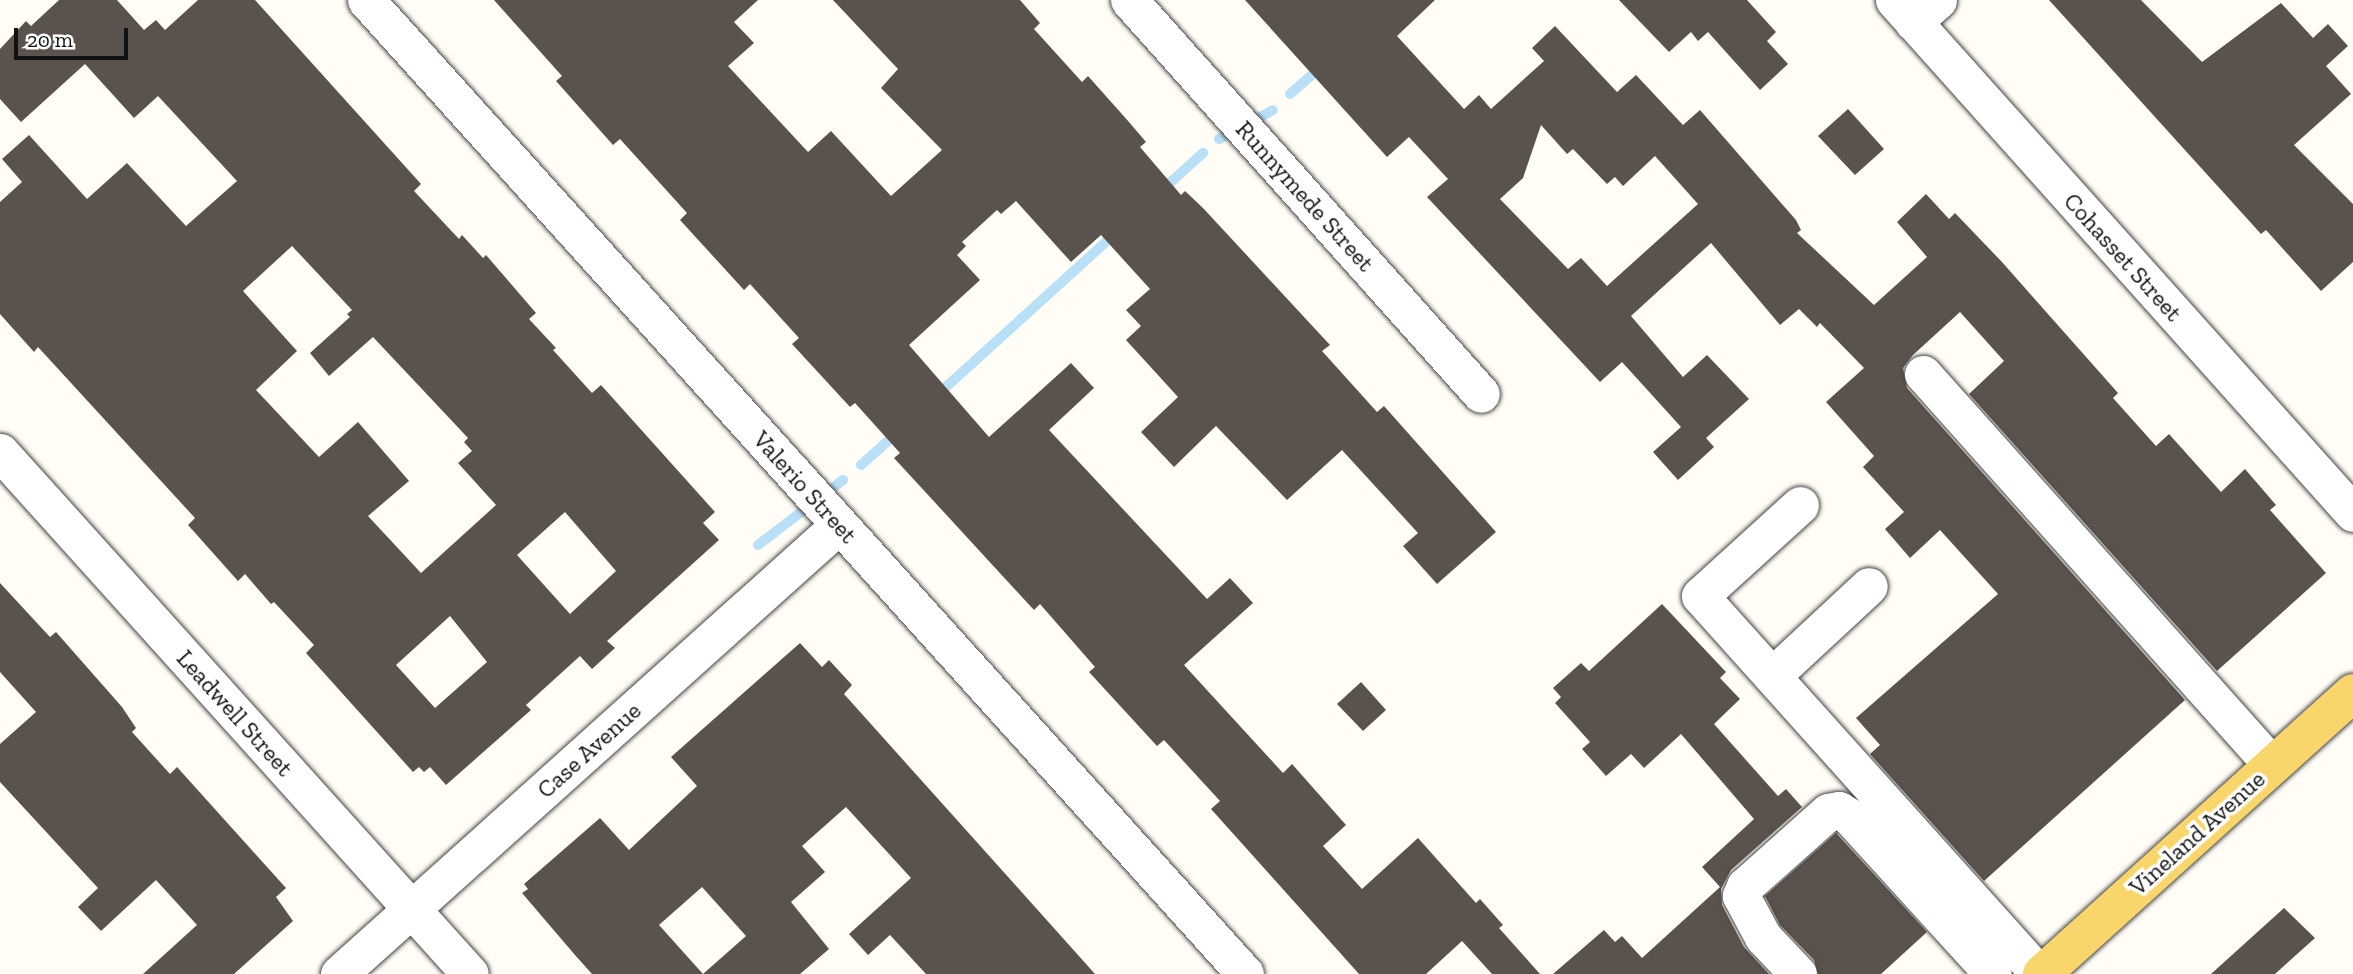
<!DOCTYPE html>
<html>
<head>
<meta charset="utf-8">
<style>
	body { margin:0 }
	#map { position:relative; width:2353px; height:974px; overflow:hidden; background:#fffdf5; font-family:"Zilla Slab",serif }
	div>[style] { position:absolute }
	.stream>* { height:10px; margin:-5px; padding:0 5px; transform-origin:5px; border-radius:5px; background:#b9e0f7 }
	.building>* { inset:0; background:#5a524d }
	.roads { filter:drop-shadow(0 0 2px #444) drop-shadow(0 0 2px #444) }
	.minor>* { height:37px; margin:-18.5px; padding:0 18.5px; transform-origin:18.5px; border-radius:18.5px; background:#fff }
	.major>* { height:38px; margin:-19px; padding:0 19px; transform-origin:19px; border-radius:19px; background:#f9d66b }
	span { translate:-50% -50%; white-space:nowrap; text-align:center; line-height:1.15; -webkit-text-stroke:7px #fff; paint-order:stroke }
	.street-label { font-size:24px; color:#111 }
	.scale { position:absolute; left:14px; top:28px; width:114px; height:32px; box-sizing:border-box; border:4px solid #111; border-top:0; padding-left:9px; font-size:21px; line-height:24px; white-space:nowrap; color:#111; -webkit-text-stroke:5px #fff; paint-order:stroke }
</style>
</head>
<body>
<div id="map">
	<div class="stream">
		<i style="left:1290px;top:94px;width:44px;rotate:-41.3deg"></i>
		<i style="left:1219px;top:139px;width:61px;rotate:-28.2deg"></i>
		<i style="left:1161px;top:191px;width:57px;rotate:-42.1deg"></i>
		<i style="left:936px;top:396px;width:243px;rotate:-42.2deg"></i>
		<i style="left:861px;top:465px;width:51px;rotate:-41.8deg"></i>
		<i style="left:758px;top:545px;width:107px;rotate:-37.4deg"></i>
	</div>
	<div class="building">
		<i style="clip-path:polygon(evenodd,59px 0,117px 0,144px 30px,156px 20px,165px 30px,198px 0,255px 0,421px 184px,414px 191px,459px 239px,462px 235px,483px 258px,486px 255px,536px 313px,529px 319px,556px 348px,553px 350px,592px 393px,601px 385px,715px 512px,703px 523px,719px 540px,607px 641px,615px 648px,592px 669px,580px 656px,526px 705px,531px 710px,446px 785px,430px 767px,424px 772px,419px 767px,413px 772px,306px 653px,314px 645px,274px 602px,271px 604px,245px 574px,238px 581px,188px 525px,195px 518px,38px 347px,34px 352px,0 314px,0 202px,22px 182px,2px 159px,29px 135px,87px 199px,127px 163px,186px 226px,237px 181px,158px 96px,134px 118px,85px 64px,21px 122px,0 99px,0 49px,26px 21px,31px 26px,59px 0,292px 246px,352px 310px,347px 314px,350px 317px,310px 353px,329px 376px,373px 337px,468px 438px,464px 442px,472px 451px,458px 463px,496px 505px,421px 573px,368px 516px,409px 481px,358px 422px,319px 457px,256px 390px,297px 351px,243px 291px,292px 246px,59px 0,565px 512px,616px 571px,570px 614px,517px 555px,565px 512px,59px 0,450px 616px,487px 662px,435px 708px,396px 665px,450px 616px)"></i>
		<i style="clip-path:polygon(494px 0,758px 0,734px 22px,754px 43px,728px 66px,808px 152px,831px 131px,891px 196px,942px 150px,881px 88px,898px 69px,833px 0,1020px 0,1040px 23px,1034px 29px,1082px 82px,1088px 76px,1129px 122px,1146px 142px,1140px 147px,1181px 195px,1185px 191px,1203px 208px,1330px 345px,1322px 351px,1377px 412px,1384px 406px,1496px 532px,1437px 584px,1403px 546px,1418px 533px,1342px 450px,1287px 500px,1216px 426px,1174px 467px,1141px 432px,1178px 397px,1126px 340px,1141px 326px,1126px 310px,1150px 289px,1101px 235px,1071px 262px,1016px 201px,1001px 214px,997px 210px,962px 242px,966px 246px,957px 255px,980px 280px,909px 345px,989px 437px,1071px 363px,1094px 388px,1049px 430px,1207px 599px,1230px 578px,1253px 603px,1184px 665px,1283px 773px,1292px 764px,1346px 825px,1323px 846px,1362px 889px,1418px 838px,1476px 903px,1480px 899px,1503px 925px,1499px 928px,1540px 974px,1492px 974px,1462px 941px,1426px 974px,1359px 974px,1211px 809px,1220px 801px,1164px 740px,1157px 746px,1089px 672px,1095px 667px,1040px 604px,1034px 610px,894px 458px,900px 453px,855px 403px,850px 407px,792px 344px,799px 338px,750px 284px,744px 290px,680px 220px,687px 213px,620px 139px,613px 145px,556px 81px,562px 76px)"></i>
		<i style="clip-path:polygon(evenodd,1245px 0,1435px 0,1397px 36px,1464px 109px,1479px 95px,1491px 109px,1544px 61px,1532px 48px,1555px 26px,1617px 92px,1636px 75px,1683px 125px,1700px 110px,1796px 220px,1801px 230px,1797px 233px,1874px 305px,1927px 257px,1897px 222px,1926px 194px,1949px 219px,1955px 213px,2002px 262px,2118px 393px,2113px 398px,2156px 446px,2169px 434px,2221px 492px,2245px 469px,2276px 505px,2270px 510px,2326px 573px,2217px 671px,1969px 394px,2004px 361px,1960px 312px,1913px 355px,1903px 368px,1907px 388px,2185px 700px,1984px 881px,1870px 754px,1880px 745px,1856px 718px,1998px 594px,1940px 530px,1910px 558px,1885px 529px,1904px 512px,1863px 467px,1874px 456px,1826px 402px,1864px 368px,1820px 323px,1817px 327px,1799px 309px,1780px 325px,1711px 243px,1631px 316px,1683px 377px,1707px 355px,1749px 399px,1706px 438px,1714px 447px,1678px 480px,1653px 452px,1681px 427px,1622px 362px,1600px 382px,1427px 197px,1448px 179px,1409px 137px,1387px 157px,1245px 0,1541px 125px,1567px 154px,1573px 149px,1607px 184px,1615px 177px,1623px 186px,1655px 156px,1698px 204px,1607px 286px,1581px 258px,1568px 269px,1500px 199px,1523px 178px,1541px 125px)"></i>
		<i style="clip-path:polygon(1619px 0,1747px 0,1776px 32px,1767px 41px,1788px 64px,1760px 90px,1708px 32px,1698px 41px,1691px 32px,1669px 52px)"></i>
		<i style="clip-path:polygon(2049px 0,2141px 0,2202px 62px,2281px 3px,2313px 38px,2328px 24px,2348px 46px,2326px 66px,2351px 94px,2294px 145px,2353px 204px,2353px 262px,2321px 291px,2266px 230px,2261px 234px)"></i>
		<i style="clip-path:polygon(1848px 109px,1884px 149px,1855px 175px,1818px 136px)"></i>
		<i style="clip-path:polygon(0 583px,50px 637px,56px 632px,122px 707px,136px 728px,132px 732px,170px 774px,177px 767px,286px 888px,276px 897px,293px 921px,234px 974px,143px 974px,197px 925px,156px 880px,101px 931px,78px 907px,98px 888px,0 782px,0 744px,36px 712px,0 672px)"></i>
		<i style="clip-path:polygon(1662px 604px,1726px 672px,1720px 678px,1740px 699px,1714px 724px,1778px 796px,1786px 789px,1802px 807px,1731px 870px,1721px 889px,1722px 905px,1744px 947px,1769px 974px,1553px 974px,1604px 930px,1615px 942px,1622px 936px,1642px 958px,1720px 887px,1702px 867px,1754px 819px,1681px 734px,1644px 768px,1631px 754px,1606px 776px,1582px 749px,1590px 742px,1555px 703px,1561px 697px,1553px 688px,1581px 663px,1589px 671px)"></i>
		<i style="clip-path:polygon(evenodd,800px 643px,822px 667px,829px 660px,852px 685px,844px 694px,1095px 974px,926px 974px,890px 935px,868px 955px,849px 934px,911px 878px,846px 807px,802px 846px,825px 872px,791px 902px,829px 949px,800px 974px,592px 974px,575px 955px,522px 893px,528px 889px,524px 884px,600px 818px,629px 850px,697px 786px,671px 757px,800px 643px,702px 887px,746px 936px,703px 974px,659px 925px,702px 887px)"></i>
		<i style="clip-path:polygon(1361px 682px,1386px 710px,1363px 731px,1337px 704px)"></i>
		<i style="clip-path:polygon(1836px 833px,1927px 932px,1881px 974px,1818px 974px,1814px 960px,1780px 925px,1765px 896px)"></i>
		<i style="clip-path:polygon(2284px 908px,2315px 938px,2275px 974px,2211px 974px)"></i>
	</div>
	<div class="roads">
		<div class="minor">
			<i style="left:366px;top:0;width:1312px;rotate:47.93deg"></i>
			<i style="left:1129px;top:0;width:528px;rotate:48.22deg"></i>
			<i style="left:1894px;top:0;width:688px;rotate:48.18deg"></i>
			<i style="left:1913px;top:22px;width:33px;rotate:-41deg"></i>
			<i style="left:1923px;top:374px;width:524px;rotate:48.25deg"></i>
			<i style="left:0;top:452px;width:702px;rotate:48deg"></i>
			<i style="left:1800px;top:505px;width:135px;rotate:137.7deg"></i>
			<i style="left:1700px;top:596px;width:508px;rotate:48.11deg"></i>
			<i style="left:1772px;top:676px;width:132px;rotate:-42.9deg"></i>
			<i style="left:339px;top:974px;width:672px;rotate:-41.92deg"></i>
			<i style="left:1798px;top:974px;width:51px;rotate:-133.4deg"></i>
			<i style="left:1763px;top:937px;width:47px;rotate:-118.2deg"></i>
			<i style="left:1741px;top:896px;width:11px;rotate:-68deg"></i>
			<i style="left:1745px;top:886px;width:111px;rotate:-41.7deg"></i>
			<i style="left:1828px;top:812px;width:11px;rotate:-10deg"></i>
			<i style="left:1839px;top:810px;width:13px;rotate:32deg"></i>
			<i style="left:1850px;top:817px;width:212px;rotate:47.7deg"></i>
		</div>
		<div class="major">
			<i style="left:2042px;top:974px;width:419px;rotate:-42.1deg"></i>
		</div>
	</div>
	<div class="street-label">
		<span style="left:1305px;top:196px;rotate:48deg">Runnymede Street</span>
		<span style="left:2123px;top:257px;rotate:48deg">Cohasset Street</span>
		<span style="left:805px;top:487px;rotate:48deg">Valerio Street</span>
		<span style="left:235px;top:713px;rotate:48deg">Leadwell Street</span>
		<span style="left:589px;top:750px;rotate:-42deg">Case Avenue</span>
		<span style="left:2197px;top:833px;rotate:-42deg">Vineland Avenue</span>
	</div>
	<div class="scale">20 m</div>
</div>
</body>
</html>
